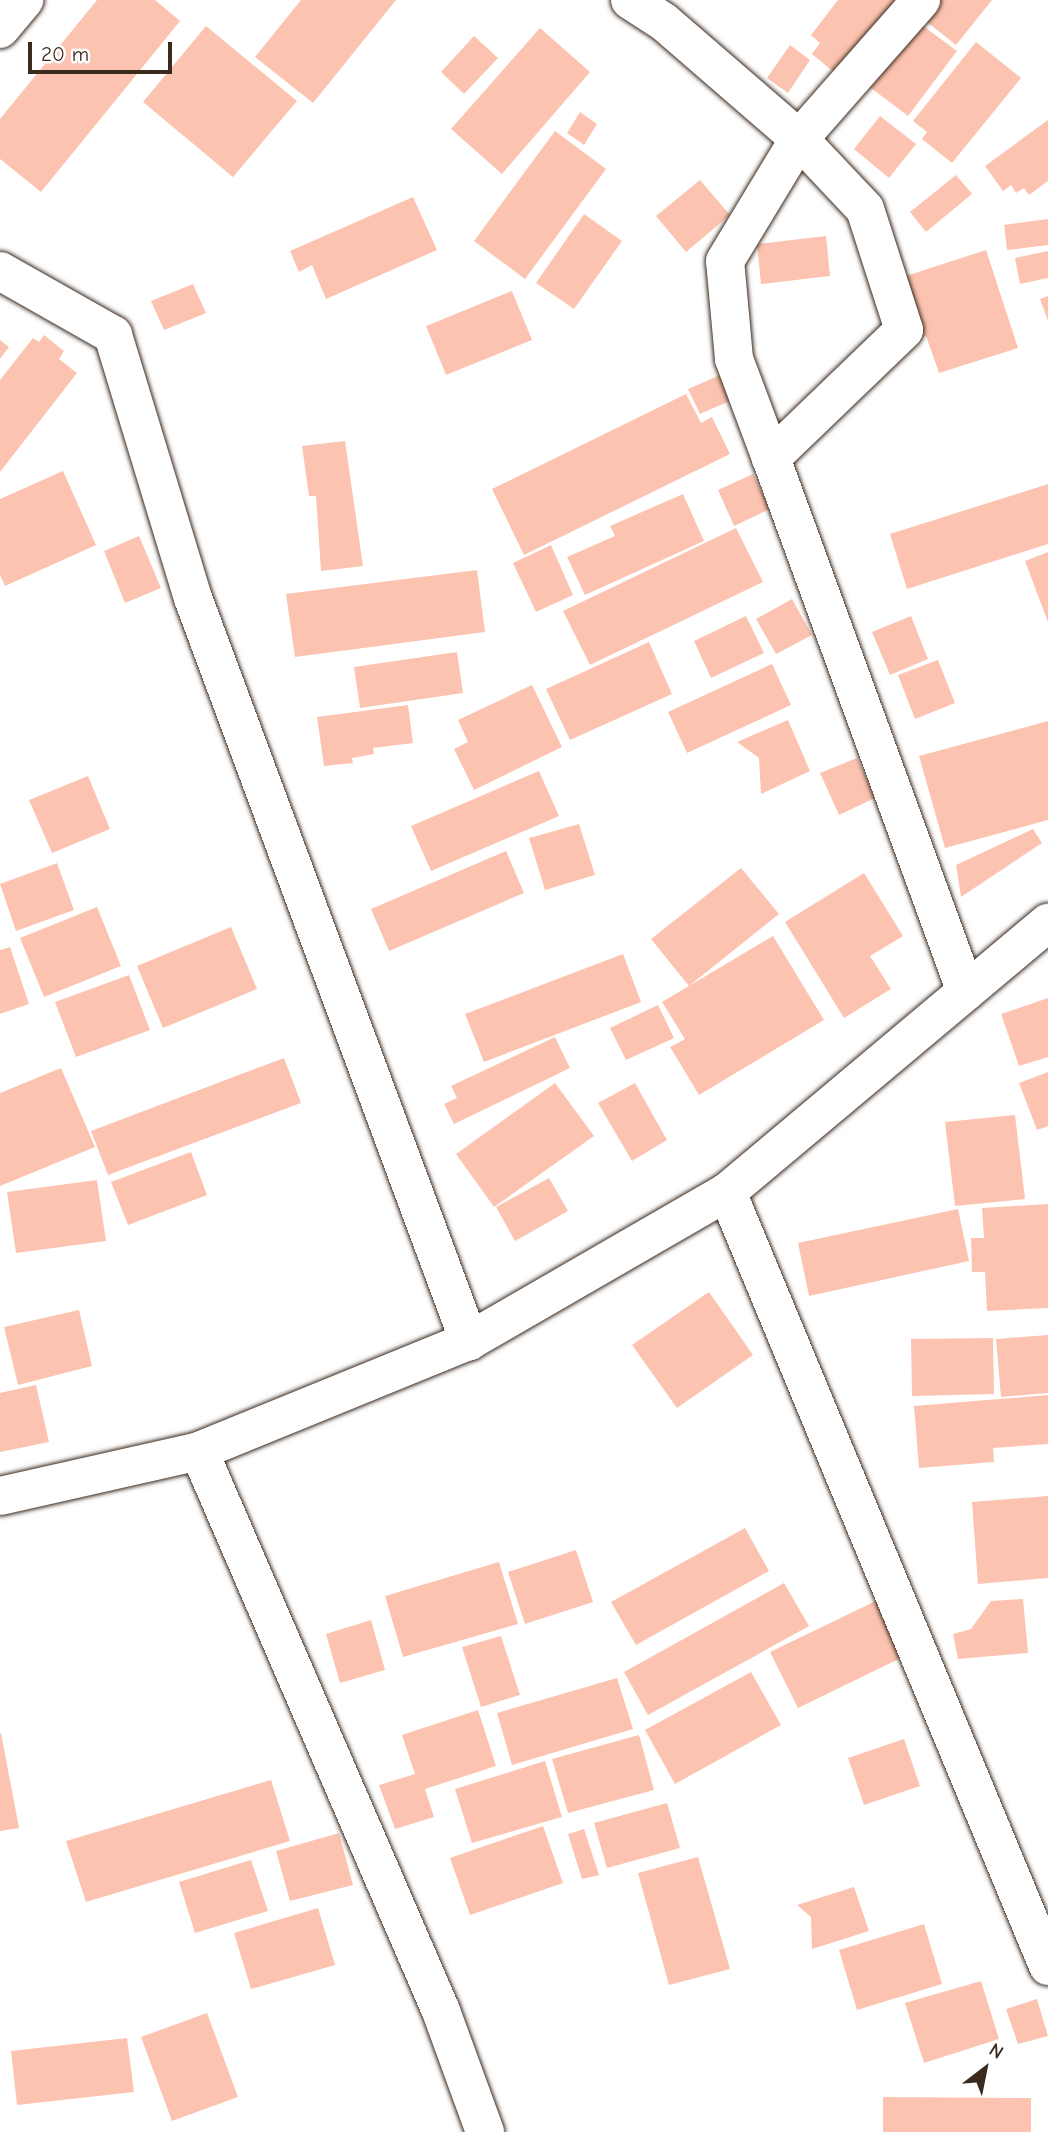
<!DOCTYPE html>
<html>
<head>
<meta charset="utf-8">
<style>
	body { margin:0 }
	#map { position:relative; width:1048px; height:2132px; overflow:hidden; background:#fff; font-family:"Comic Neue",sans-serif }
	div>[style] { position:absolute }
	.building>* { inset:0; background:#fcc4b0 }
	.roads { filter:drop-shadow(0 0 2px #3b2a1e) drop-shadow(0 0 2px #3b2a1e) }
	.minor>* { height:38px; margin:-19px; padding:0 19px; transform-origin:19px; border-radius:19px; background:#fff }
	span { translate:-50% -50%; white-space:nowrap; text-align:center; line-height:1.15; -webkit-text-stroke:7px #fff; paint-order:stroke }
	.north { position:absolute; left:950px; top:2034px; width:70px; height:70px; -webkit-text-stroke:5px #fff; paint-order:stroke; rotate:32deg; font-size:19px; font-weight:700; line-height:28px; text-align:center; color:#3b2a1e }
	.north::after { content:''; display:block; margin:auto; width:24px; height:32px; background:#3b2a1e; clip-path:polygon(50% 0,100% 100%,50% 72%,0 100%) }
	.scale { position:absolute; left:28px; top:42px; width:144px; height:32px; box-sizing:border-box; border:4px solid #3b2a1e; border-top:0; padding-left:9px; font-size:21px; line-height:24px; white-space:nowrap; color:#3b2a1e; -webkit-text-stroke:5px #fff; paint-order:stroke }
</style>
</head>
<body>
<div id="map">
	<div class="building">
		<i style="clip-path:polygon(97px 0,155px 0,180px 21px,41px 192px,0 159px,0 119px)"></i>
		<i style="clip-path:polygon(301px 0,396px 0,313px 103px,255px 57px)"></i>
		<i style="clip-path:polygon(838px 0,903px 0,846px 82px,812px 54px,820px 43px,811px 35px)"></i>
		<i style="clip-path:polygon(928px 0,992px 0,956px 45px,917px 14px)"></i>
		<i style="clip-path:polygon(911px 17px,957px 51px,908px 116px,863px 82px)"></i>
		<i style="clip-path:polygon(206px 26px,297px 101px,233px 177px,143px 102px)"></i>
		<i style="clip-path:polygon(540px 28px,590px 72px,502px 174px,451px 129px)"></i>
		<i style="clip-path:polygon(474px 36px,498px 58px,464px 94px,441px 72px)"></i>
		<i style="clip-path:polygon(976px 42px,1021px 78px,952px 163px,922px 139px,927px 132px,913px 121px)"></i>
		<i style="clip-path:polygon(790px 45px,810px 60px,788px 93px,767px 78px)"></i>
		<i style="clip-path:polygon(580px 112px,597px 124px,584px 145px,567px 133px)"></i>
		<i style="clip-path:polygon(880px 116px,916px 144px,889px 178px,854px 149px)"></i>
		<i style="clip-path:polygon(1048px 120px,1048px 181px,1029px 195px,1024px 188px,1016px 193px,1011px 185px,1003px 191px,985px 166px)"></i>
		<i style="clip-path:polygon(555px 131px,606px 169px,525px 279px,474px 241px)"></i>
		<i style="clip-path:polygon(956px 175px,972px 194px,926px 232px,910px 212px)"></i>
		<i style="clip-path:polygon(700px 180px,730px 215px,686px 252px,656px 216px)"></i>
		<i style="clip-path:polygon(413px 197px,437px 250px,326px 299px,312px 265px,299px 272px,290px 251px)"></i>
		<i style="clip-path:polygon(584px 214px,622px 241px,574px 309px,536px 283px)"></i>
		<i style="clip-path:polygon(1048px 219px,1048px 245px,1007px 250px,1004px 225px)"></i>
		<i style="clip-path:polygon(826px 236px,830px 276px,761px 284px,757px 244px)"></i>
		<i style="clip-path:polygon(986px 250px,1018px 348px,939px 373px,926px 336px,919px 338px,908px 305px,915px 302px,906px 276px)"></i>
		<i style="clip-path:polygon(1048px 251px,1048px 278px,1020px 284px,1015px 258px)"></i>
		<i style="clip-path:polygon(193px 284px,206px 313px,164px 330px,151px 301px)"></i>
		<i style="clip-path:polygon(512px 291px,532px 340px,446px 375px,426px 326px)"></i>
		<i style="clip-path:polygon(1048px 296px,1048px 321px,1040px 299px)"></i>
		<i style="clip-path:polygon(44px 335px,64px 351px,59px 359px,77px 373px,0 472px,0 380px,33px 338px,39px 342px)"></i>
		<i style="clip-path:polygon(0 340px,9px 347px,0 359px)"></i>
		<i style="clip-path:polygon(720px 375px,732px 400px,700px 414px,688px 389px)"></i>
		<i style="clip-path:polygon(686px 394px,701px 423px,712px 417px,730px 454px,524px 555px,492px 489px)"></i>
		<i style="clip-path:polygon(345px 441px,363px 566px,321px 571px,316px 496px,309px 496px,302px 446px)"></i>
		<i style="clip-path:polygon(63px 471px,96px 545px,5px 586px,0 575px,0 499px)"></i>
		<i style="clip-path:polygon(753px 474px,770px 509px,734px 526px,718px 490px)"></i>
		<i style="clip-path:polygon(1048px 484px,1048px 544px,907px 589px,890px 534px)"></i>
		<i style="clip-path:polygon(683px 494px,704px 541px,585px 595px,567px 557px,615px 536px,610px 526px)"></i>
		<i style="clip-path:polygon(736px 528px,763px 582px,590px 665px,563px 611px)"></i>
		<i style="clip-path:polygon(139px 536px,161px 588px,125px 603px,104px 551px)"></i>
		<i style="clip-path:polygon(551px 545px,573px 595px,536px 612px,513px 563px)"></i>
		<i style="clip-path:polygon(1048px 552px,1048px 622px,1025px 561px)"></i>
		<i style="clip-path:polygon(477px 570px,485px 632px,295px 657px,286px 594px)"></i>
		<i style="clip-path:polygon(792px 599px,812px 635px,776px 654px,756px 619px)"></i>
		<i style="clip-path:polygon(746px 616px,764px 653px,711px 678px,694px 641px)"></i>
		<i style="clip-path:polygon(911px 616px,928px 659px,890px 675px,872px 632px)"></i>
		<i style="clip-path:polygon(649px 642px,672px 694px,570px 740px,546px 689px)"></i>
		<i style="clip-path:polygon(457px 652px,463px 693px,360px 708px,354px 667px)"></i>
		<i style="clip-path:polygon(938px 660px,955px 703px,915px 719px,898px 675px)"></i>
		<i style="clip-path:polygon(772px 664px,791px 705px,687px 753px,668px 712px)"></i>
		<i style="clip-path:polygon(532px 685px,562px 747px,474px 790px,454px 749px,468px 742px,458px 720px)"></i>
		<i style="clip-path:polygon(408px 705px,413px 743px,373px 748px,374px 754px,352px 758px,353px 763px,324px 766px,317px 717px)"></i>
		<i style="clip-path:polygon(788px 720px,810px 771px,761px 794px,759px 758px,737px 742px)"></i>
		<i style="clip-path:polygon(1048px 721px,1048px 820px,945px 848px,919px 756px)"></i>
		<i style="clip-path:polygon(857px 758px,875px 798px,839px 815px,820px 773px)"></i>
		<i style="clip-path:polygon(539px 771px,559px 816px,431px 871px,411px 826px)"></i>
		<i style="clip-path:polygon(88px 776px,110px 829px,52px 853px,29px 800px)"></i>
		<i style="clip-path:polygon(579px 824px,595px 875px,545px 890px,529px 838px)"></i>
		<i style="clip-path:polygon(1033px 829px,1042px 843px,961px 897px,956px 865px)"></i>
		<i style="clip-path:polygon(506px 851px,524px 893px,389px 951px,371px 909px)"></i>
		<i style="clip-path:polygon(57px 863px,74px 910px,16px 931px,0 884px)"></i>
		<i style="clip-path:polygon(741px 868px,779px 914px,689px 986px,651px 939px)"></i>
		<i style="clip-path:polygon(864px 873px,903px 936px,870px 956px,891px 989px,844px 1018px,785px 922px)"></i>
		<i style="clip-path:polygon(97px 907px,121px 966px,44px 997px,20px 938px)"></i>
		<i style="clip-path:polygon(231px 927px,257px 989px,163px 1028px,137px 966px)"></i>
		<i style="clip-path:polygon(773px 936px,824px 1020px,699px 1095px,670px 1047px,685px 1039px,662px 1002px)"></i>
		<i style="clip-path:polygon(10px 947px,29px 1004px,0 1014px,0 950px)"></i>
		<i style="clip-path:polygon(623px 954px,641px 1002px,484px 1062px,465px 1014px)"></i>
		<i style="clip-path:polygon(129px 975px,150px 1030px,76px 1057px,55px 1002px)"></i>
		<i style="clip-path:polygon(1048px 998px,1048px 1057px,1019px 1066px,1001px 1014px)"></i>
		<i style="clip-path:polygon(658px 1005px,674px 1038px,626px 1060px,610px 1028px)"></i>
		<i style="clip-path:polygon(555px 1037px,570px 1068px,454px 1124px,444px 1104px,457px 1098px,451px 1086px)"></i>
		<i style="clip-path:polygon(284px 1058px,301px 1103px,108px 1175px,91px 1131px)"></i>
		<i style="clip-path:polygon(61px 1068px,95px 1147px,0 1186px,0 1093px)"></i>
		<i style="clip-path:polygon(1048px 1072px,1048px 1126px,1037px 1130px,1019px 1083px)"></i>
		<i style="clip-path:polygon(555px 1083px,594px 1136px,494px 1207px,456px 1154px)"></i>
		<i style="clip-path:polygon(635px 1083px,667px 1140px,632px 1161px,598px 1103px)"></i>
		<i style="clip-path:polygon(1015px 1115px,1025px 1199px,955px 1206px,945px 1122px)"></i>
		<i style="clip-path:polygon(191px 1152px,207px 1195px,128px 1225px,111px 1182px)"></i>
		<i style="clip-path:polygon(549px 1178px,568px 1211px,515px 1241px,496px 1207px)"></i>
		<i style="clip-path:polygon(97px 1180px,106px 1241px,16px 1253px,7px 1192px)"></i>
		<i style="clip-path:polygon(1048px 1204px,1048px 1308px,987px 1311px,985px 1272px,972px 1272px,971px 1238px,984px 1238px,982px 1208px)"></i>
		<i style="clip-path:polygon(958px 1209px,969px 1261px,809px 1296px,798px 1243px)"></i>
		<i style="clip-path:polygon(709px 1292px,753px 1355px,677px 1408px,632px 1345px)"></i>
		<i style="clip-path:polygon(79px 1310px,92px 1366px,18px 1385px,4px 1327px)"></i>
		<i style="clip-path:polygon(1048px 1335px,1048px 1393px,1001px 1397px,996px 1339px)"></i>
		<i style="clip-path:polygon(993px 1338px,994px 1394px,912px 1396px,911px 1339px)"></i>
		<i style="clip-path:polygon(36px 1385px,49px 1442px,0 1452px,0 1393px)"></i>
		<i style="clip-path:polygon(1048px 1395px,1048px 1444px,993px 1448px,994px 1462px,919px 1468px,914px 1406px)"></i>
		<i style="clip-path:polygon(1048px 1496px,1048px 1578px,978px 1584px,972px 1502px)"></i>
		<i style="clip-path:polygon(745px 1528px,769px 1571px,636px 1645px,611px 1602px)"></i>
		<i style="clip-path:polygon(576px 1550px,593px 1602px,525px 1624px,508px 1572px)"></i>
		<i style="clip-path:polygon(499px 1562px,518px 1624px,403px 1657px,385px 1596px)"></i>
		<i style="clip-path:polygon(784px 1583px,809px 1626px,648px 1715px,624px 1672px)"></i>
		<i style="clip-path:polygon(880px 1599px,907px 1655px,798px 1708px,770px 1652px)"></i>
		<i style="clip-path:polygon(1023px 1599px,1028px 1653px,958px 1659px,953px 1634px,971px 1629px,991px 1601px)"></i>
		<i style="clip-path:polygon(371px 1620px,385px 1670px,340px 1683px,326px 1634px)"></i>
		<i style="clip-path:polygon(501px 1636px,520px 1695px,481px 1707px,462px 1647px)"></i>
		<i style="clip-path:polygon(751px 1672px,781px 1725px,675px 1784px,645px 1730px)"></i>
		<i style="clip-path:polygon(617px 1678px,633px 1729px,512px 1765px,497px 1713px)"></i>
		<i style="clip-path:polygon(478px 1710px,496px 1766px,425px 1789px,434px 1817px,395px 1829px,379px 1785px,415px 1774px,402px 1735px)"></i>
		<i style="clip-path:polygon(1px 1733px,19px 1828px,0 1831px,0 1734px)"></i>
		<i style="clip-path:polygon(639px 1735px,654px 1790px,568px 1813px,552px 1759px)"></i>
		<i style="clip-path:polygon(904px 1739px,920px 1786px,864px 1805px,848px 1758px)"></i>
		<i style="clip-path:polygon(545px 1761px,562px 1817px,472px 1843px,455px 1789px)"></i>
		<i style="clip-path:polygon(271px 1780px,290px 1841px,86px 1902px,66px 1841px)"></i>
		<i style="clip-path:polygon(667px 1803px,680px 1848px,607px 1868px,594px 1823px)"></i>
		<i style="clip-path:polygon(543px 1826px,563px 1883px,470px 1915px,450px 1858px)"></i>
		<i style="clip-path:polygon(584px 1829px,599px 1875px,582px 1879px,568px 1834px)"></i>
		<i style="clip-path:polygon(339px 1833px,353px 1885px,290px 1901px,276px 1851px)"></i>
		<i style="clip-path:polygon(698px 1857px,730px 1969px,669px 1985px,638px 1873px)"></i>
		<i style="clip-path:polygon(251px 1860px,268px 1911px,195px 1933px,179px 1882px)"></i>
		<i style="clip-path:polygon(854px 1887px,869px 1931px,812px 1949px,811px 1917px,797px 1905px)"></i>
		<i style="clip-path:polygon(318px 1908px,335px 1965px,251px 1989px,234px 1933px)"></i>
		<i style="clip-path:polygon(924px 1924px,942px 1984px,857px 2010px,839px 1950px)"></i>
		<i style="clip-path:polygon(981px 1981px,999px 2039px,924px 2063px,905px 2003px)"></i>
		<i style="clip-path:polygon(1037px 1999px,1048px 2036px,1018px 2044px,1006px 2009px)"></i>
		<i style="clip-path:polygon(207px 2013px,238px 2097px,172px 2121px,141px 2037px)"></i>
		<i style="clip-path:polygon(127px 2038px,134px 2092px,17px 2105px,11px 2051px)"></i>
		<i style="clip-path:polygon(883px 2097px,1031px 2098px,1031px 2132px,883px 2132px)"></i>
	</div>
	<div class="roads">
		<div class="minor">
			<i style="left:630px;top:0;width:40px;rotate:32.9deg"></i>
			<i style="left:664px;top:22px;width:179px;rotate:40.9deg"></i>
			<i style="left:799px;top:139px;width:96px;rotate:46.7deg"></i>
			<i style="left:865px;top:209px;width:127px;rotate:72.1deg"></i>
			<i style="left:904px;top:330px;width:185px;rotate:136.1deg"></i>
			<i style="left:771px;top:458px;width:568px;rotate:69.94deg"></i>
			<i style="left:0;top:29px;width:38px;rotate:-50deg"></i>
			<i style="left:0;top:271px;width:130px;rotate:29.5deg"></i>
			<i style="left:113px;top:335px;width:275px;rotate:73.1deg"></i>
			<i style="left:193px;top:598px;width:793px;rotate:69.62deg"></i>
			<i style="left:771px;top:458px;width:106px;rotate:-110.5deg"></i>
			<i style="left:734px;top:359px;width:98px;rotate:-95.2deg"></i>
			<i style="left:725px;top:261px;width:143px;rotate:-58.8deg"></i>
			<i style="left:799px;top:139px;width:185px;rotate:-48.7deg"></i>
			<i style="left:727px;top:1192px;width:838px;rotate:67.47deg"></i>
			<i style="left:199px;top:1451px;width:610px;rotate:66.63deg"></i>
			<i style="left:441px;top:2011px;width:129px;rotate:70deg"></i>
			<i style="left:0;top:1496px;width:204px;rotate:-12.7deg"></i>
			<i style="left:199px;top:1451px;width:292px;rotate:-22.2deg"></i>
			<i style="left:469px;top:1341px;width:298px;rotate:-30deg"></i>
			<i style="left:727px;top:1192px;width:419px;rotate:-40deg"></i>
		</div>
	</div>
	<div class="north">N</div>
	<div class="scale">20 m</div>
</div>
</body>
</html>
